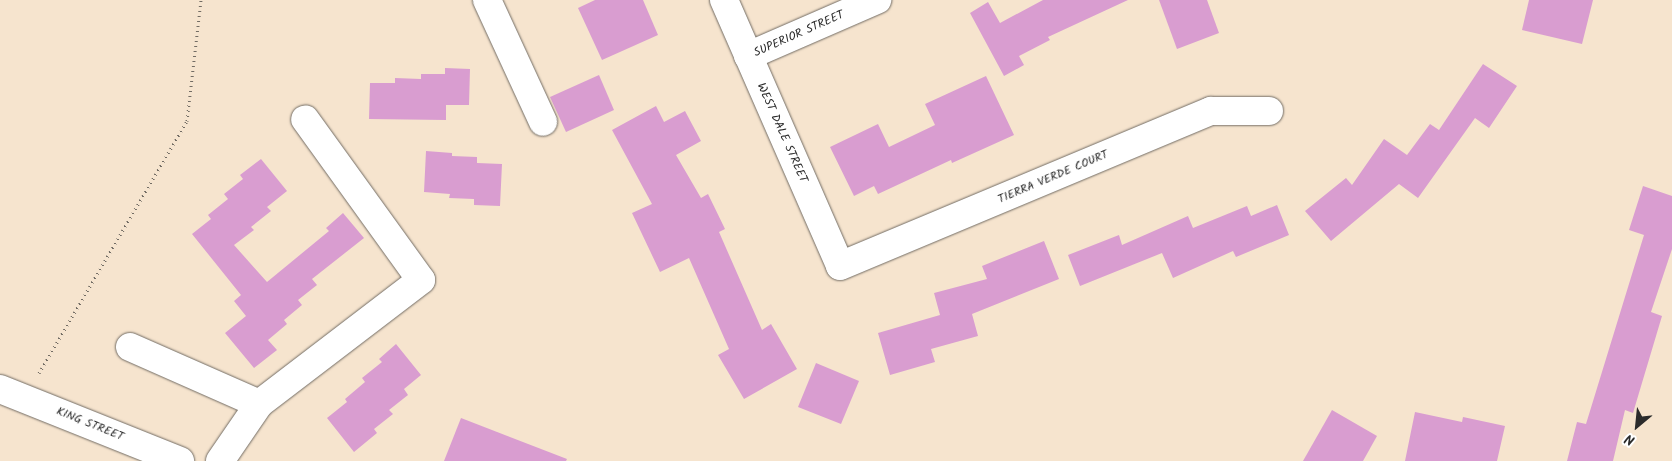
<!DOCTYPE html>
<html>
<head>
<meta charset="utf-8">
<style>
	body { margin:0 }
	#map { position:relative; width:1672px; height:461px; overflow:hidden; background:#f6e4ce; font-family:Kalam,sans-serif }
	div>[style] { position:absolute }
	.building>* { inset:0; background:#d99dd0 }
	.path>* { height:3px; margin-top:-1.5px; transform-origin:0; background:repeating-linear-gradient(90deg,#726c64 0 1px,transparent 0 5px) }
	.roads { filter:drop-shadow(0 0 1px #726c64) drop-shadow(0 0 1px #726c64) }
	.minor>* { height:28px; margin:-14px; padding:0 14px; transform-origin:14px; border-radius:14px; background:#fff }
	span { translate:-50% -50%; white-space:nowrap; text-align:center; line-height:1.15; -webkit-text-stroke:4.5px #fff; paint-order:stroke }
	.street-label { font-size:12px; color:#2b2b2b }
	.north { position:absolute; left:1612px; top:401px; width:50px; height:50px; -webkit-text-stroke:4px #fff; paint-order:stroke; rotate:208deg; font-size:14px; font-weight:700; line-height:20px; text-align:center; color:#2b2b2b }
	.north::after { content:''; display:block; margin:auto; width:18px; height:22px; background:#2b2b2b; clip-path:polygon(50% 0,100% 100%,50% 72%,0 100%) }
</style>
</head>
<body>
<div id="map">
	<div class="building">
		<i style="clip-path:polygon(595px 0,643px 0,658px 35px,602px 60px,578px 8px)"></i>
		<i style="clip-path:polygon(1043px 0,1128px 0,1048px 37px,1050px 40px,1019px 56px,1024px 65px,1004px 76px,970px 13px,988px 2px,1000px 23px)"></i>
		<i style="clip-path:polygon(1159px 0,1207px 0,1219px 33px,1177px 49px)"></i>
		<i style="clip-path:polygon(1529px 0,1593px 0,1582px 44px,1522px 30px)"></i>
		<i style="clip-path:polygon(1483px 64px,1517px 86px,1489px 128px,1475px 118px,1418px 198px,1399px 184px,1331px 241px,1305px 211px,1346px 178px,1352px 185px,1384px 139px,1407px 155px,1430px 124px,1439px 130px)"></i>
		<i style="clip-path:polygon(445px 68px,470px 69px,469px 105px,446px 105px,446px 120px,369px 119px,370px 83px,395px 83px,395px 78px,421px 79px,421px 74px,445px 74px)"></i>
		<i style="clip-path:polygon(599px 75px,614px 110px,566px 132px,550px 97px)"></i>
		<i style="clip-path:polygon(986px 76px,1014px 135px,952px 163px,951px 160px,878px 194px,874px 186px,854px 196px,830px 147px,878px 124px,889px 147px,935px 125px,925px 104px)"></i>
		<i style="clip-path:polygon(656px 106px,664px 122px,685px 111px,701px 141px,676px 155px,701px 198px,708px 194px,725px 229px,719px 232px,762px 330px,771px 324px,797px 369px,744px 399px,718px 355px,729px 349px,689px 258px,660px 272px,632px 213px,652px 204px,612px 130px)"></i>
		<i style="clip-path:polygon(426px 151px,452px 153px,452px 156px,477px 157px,477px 163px,502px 164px,500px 206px,474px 205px,474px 199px,449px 198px,450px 194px,424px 192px)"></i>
		<i style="clip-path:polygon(261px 159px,287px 191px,267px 207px,271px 211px,251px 227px,254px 230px,234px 245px,267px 282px,329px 231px,326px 228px,343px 213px,364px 238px,312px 279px,317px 285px,298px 300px,302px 305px,284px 320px,287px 324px,268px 340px,277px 350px,254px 368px,225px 333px,246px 316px,234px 301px,241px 295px,192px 234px,211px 219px,208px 215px,228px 199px,224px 194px,243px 179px,240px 175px)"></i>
		<i style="clip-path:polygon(1643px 186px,1672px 196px,1672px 249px,1651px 312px,1662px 316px,1633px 413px,1625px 410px,1613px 461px,1567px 461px,1577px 422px,1586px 424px,1644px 235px,1629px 230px)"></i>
		<i style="clip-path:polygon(1277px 205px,1289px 235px,1236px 257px,1233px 251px,1173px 278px,1162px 253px,1080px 286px,1068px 255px,1119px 235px,1122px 245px,1188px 216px,1193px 228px,1247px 206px,1251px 216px)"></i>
		<i style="clip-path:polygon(1044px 241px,1059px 279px,972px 314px,978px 336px,931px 349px,935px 362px,890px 375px,878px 333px,940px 315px,934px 293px,987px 279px,982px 266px)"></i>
		<i style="clip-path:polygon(396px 344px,421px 375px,404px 389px,408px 395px,389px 410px,393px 414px,374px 429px,377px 433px,354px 452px,327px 418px,347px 402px,345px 399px,365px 382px,362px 378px,382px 362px,379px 359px)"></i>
		<i style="clip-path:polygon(816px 363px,859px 381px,841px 424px,798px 407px)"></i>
		<i style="clip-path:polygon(1332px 410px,1377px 436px,1363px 461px,1303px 461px)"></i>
		<i style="clip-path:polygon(1415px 412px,1462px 422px,1463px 417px,1505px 426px,1497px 461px,1405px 461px)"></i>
		<i style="clip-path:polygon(461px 418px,567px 459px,566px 461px,444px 461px)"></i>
	</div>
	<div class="path">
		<i style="left:39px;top:373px;width:292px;rotate:-59.6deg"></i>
		<i style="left:187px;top:121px;width:122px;rotate:-83.4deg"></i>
	</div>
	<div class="roads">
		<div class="minor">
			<i style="left:487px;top:0;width:134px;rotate:65.3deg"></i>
			<i style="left:724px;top:0;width:290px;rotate:66.4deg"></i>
			<i style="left:840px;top:266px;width:402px;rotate:-22.7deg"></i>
			<i style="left:1211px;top:111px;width:58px"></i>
			<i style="left:748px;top:56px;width:141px;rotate:-23.5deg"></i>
			<i style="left:130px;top:347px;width:141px;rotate:23.8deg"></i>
			<i style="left:0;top:389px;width:194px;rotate:21.8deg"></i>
			<i style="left:220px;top:461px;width:69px;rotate:-55.6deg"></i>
			<i style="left:259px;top:404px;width:204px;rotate:-37.4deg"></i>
			<i style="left:421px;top:280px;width:198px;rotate:-125.8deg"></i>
		</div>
	</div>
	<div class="street-label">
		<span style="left:799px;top:34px;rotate:-24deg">SUPERIOR STREET</span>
		<span style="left:782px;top:133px;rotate:66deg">WEST DALE STREET</span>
		<span style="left:1053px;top:177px;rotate:-23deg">TIERRA VERDE COURT</span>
		<span style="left:90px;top:424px;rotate:22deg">KING STREET</span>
	</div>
	<div class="north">N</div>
</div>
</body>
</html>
